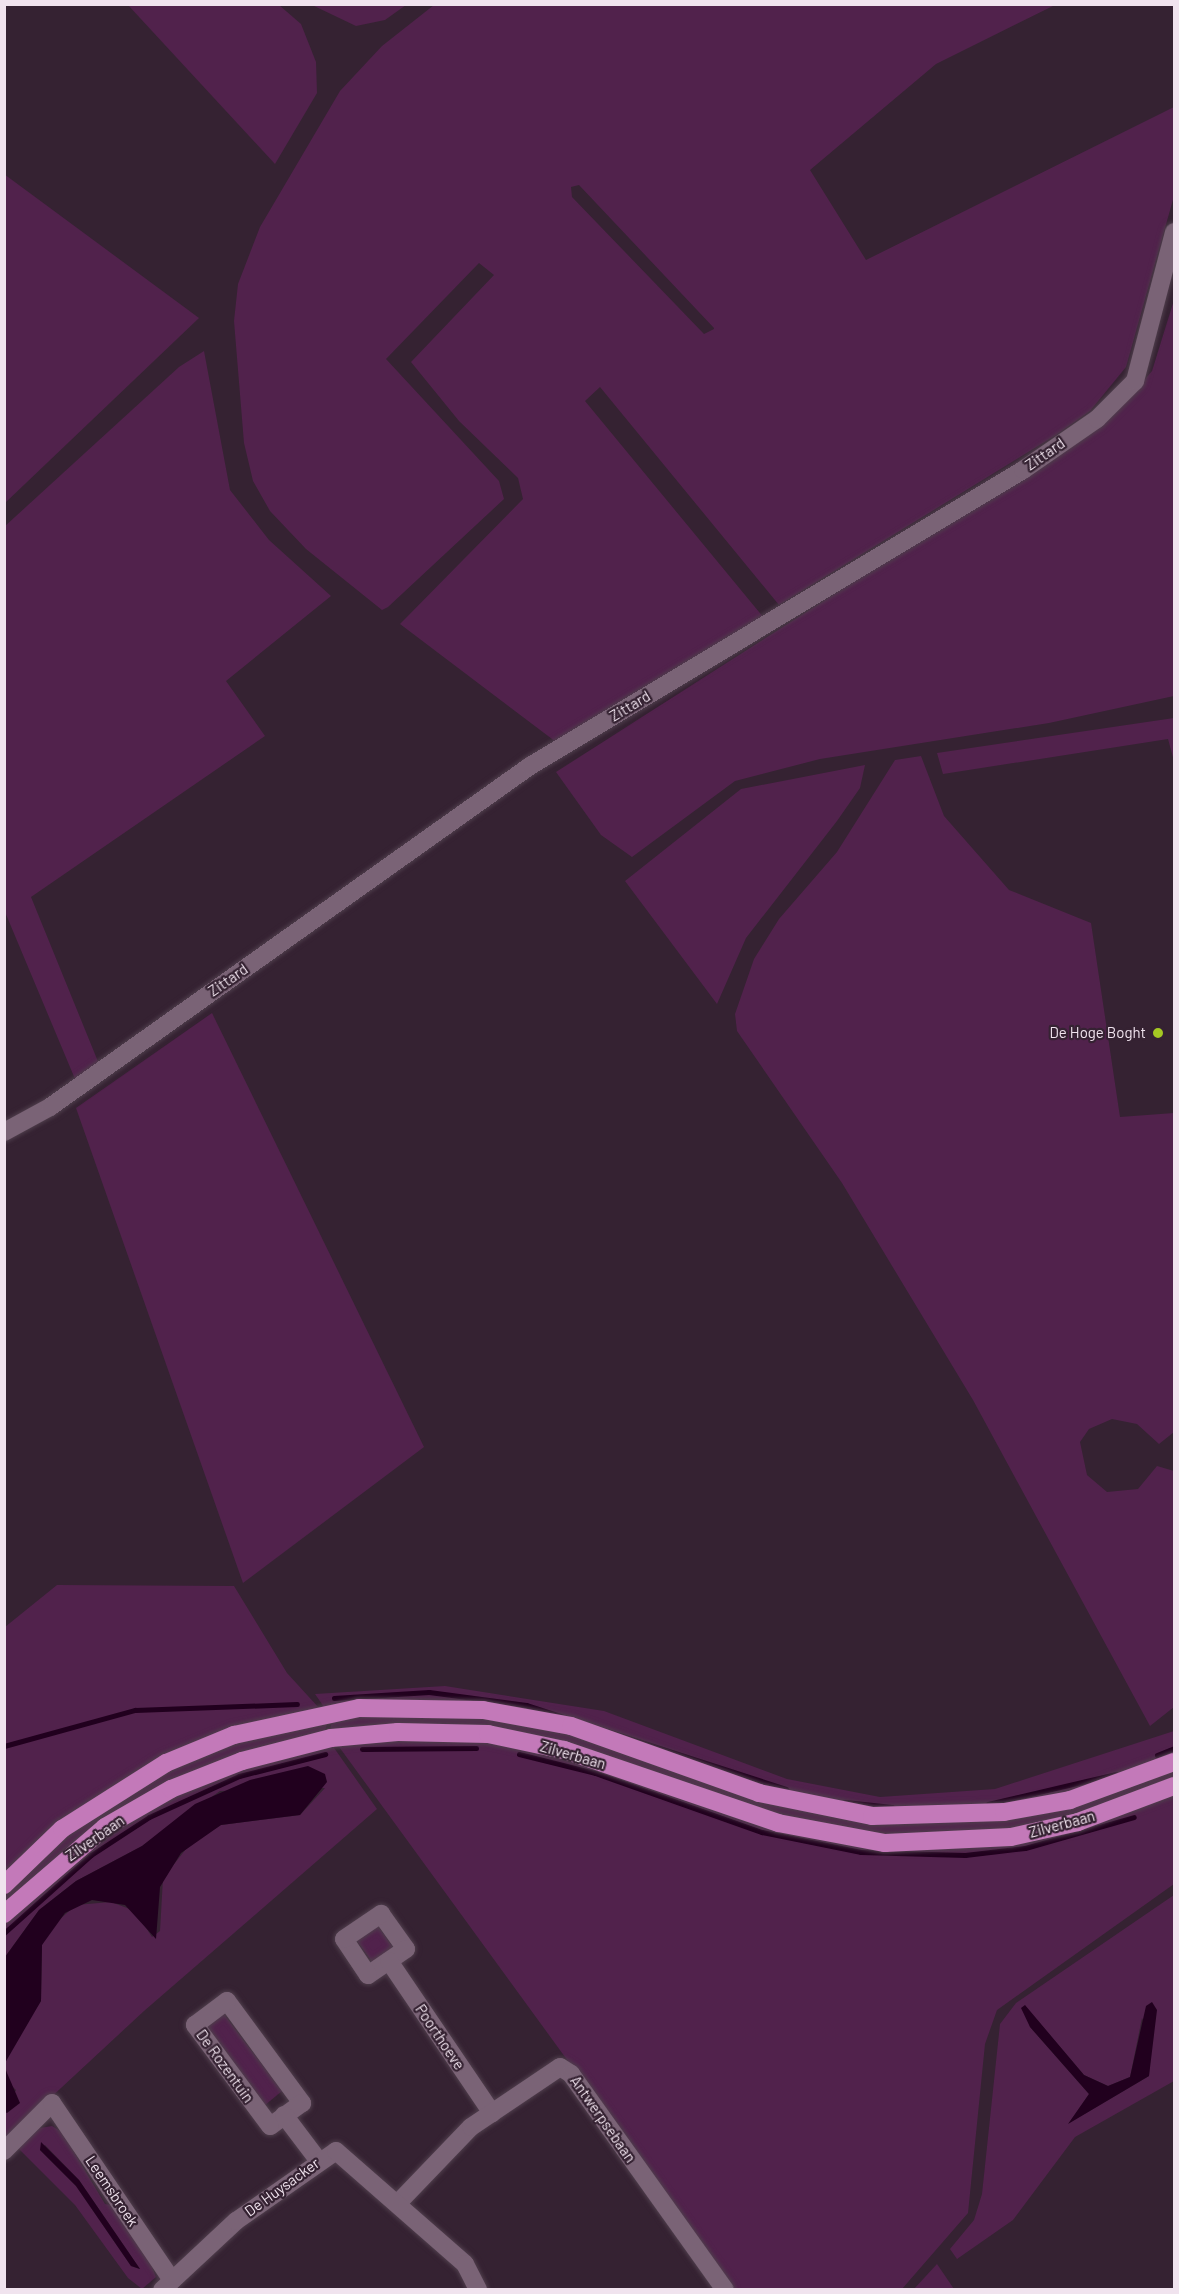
<!DOCTYPE html>
<html>
<head>
<meta charset="utf-8">
<style>
	body { margin:0 }
	#map { position:relative; width:1179px; height:2294px; overflow:hidden; background:#352232; font-family:Barlow,sans-serif }
	div>[style] { position:absolute }
	.green>* { inset:0; background:#51224c }
	.water>* { inset:0; background:#21001e }
	.stream>* { height:5px; margin:-2.5px; padding:0 2.5px; transform-origin:2.5px; border-radius:2.5px; background:#21001e }
	.roads { filter:drop-shadow(0 0 2px #4f3e4c) drop-shadow(0 0 2px #4f3e4c) }
	.minor>* { height:18px; margin:-9px; padding:0 9px; transform-origin:9px; border-radius:9px; background:#7a6376 }
	.major>* { height:18px; margin:-9px; padding:0 9px; transform-origin:9px; border-radius:9px; background:#c379b9 }
	.dots>* { width:16px; height:16px; translate:-50% -50%; box-sizing:border-box; border:3px solid #352232; border-radius:50% }
	span { translate:-50% -50%; white-space:nowrap; text-align:center; line-height:1.15; -webkit-text-stroke:4.5px #352232; paint-order:stroke }
	.street-label { font-size:15px; color:#f0e3ee }
	.poi-label { font-size:15px; color:#f0e3ee }
	.right { translate:-100% -50%; text-align:right }
	.frame { position:absolute; inset:0; border:6px solid #f0e3ee; pointer-events:none }
</style>
</head>
<body>
<div id="map">
	<div class="green">
		<i style="clip-path:polygon(128px 5px,279px 5px,301px 24px,316px 62px,317px 93px,275px 164px)"></i>
		<i style="clip-path:polygon(312px 5px,406px 5px,385px 20px,356px 26px)"></i>
		<i style="clip-path:polygon(evenodd,434px 5px,1055px 5px,936px 64px,810px 170px,866px 260px,1174px 107px,1174px 196px,1126px 367px,1090px 411px,1056px 435px,779px 605px,600px 387px,585px 401px,764px 618px,556px 742px,400px 624px,523px 499px,518px 478px,459px 421px,411px 362px,494px 275px,479px 263px,386px 359px,499px 481px,504px 499px,388px 607px,382px 610px,306px 549px,270px 511px,253px 481px,244px 443px,234px 321px,238px 284px,260px 227px,340px 91px,382px 46px,434px 5px,579px 185px,714px 328px,714px 329px,704px 334px,572px 197px,571px 187px,579px 185px)"></i>
		<i style="clip-path:polygon(4px 174px,199px 318px,5px 503px,4px 503px)"></i>
		<i style="clip-path:polygon(1174px 300px,1174px 696px,1049px 723px,820px 759px,735px 781px,632px 857px,601px 835px,556px 772px,1113px 416px,1152px 371px)"></i>
		<i style="clip-path:polygon(204px 351px,230px 490px,269px 540px,331px 596px,226px 681px,265px 736px,31px 897px,99px 1064px,75px 1079px,5px 912px,4px 527px,179px 367px)"></i>
		<i style="clip-path:polygon(1174px 718px,1174px 761px,1168px 739px,943px 774px,937px 753px)"></i>
		<i style="clip-path:polygon(921px 756px,944px 816px,1009px 890px,1091px 923px,1120px 1117px,1174px 1113px,1174px 1432px,1159px 1444px,1137px 1424px,1112px 1419px,1089px 1429px,1080px 1442px,1087px 1475px,1107px 1492px,1138px 1489px,1157px 1466px,1174px 1471px,1174px 1707px,1150px 1726px,973px 1400px,842px 1183px,737px 1031px,735px 1014px,754px 959px,779px 919px,837px 852px,895px 760px)"></i>
		<i style="clip-path:polygon(865px 765px,860px 788px,837px 821px,746px 938px,717px 1004px,625px 881px,741px 789px)"></i>
		<i style="clip-path:polygon(212px 1013px,424px 1447px,243px 1583px,76px 1108px)"></i>
		<i style="clip-path:polygon(57px 1585px,234px 1586px,287px 1673px,319px 1708px,200px 1741px,5px 1876px,5px 1627px)"></i>
		<i style="clip-path:polygon(445px 1686px,604px 1711px,787px 1779px,880px 1797px,995px 1789px,1174px 1731px,1174px 1756px,1092px 1788px,980px 1811px,830px 1805px,468px 1702px,324px 1707px,315px 1694px)"></i>
		<i style="clip-path:polygon(418px 1710px,550px 1728px,754px 1797px,834px 1818px,901px 1824px,1007px 1818px,1174px 1767px,1174px 1781px,1030px 1827px,886px 1836px,774px 1817px,538px 1739px,329px 1733px,333px 1718px)"></i>
		<i style="clip-path:polygon(327px 1724px,324px 1734px,200px 1770px,5px 1908px,5px 1891px,48px 1849px,151px 1777px,241px 1739px)"></i>
		<i style="clip-path:polygon(462px 1738px,579px 1760px,731px 1813px,937px 1848px,1174px 1791px,1174px 1884px,997px 2010px,985px 2044px,968px 2213px,902px 2289px,734px 2289px,337px 1744px)"></i>
		<i style="clip-path:polygon(332px 1745px,377px 1809px,144px 2011px,5px 2140px,5px 2112px,16px 2090px,7px 2081px,5px 2056px,41px 2001px,42px 1945px,51px 1927px,76px 1905px,111px 1902px,135px 1911px,152px 1937px,160px 1931px,163px 1878px,190px 1844px,221px 1825px,300px 1815px,325px 1788px,220px 1791px,142px 1846px,76px 1881px,39px 1910px,5px 1957px,5px 1921px,74px 1857px,141px 1812px,217px 1776px)"></i>
		<i style="clip-path:polygon(evenodd,1174px 1895px,1174px 2081px,1075px 2137px,1013px 2220px,957px 2259px,950px 2249px,974px 2220px,982px 2194px,1000px 2024px,1016px 2003px,1174px 1895px,1025px 2006px,1084px 2075px,1108px 2086px,1130px 2077px,1142px 2018px,1151px 2036px,1149px 2076px,1069px 2123px,1089px 2094px,1030px 2027px,1025px 2006px)"></i>
		<i style="clip-path:polygon(378px 1926px,394px 1949px,373px 1963px,357px 1941px)"></i>
		<i style="clip-path:polygon(223px 2013px,282px 2091px,264px 2106px,207px 2026px)"></i>
		<i style="clip-path:polygon(evenodd,52px 2126px,62px 2132px,105px 2204px,112px 2205px,150px 2262px,156px 2277px,142px 2289px,128px 2278px,75px 2205px,18px 2148px,40px 2128px,52px 2126px,45px 2145px,79px 2180px,140px 2269px,131px 2266px,76px 2186px,40px 2150px,45px 2145px)"></i>
		<i style="clip-path:polygon(937px 2264px,954px 2289px,914px 2289px)"></i>
	</div>
	<div class="water">
		<i style="clip-path:polygon(308px 1766px,325px 1774px,327px 1782px,300px 1815px,221px 1825px,181px 1853px,160px 1887px,156px 1939px,125px 1905px,92px 1900px,65px 1913px,42px 1945px,41px 2001px,5px 2063px,5px 1957px,39px 1910px,76px 1881px,142px 1846px,195px 1804px,250px 1780px)"></i>
		<i style="clip-path:polygon(1152px 2002px,1157px 2010px,1149px 2076px,1068px 2124px,1089px 2094px,1030px 2027px,1021px 2008px,1025px 2005px,1084px 2075px,1108px 2086px,1130px 2077px,1146px 2006px)"></i>
		<i style="clip-path:polygon(4px 2066px,20px 2103px,7px 2113px,5px 2112px)"></i>
		<i style="clip-path:polygon(41px 2142px,79px 2180px,140px 2269px,131px 2266px,76px 2186px,40px 2150px)"></i>
	</div>
	<div class="stream">
		<i style="left:334px;top:1698px;width:95px;rotate:-3.6deg"></i>
		<i style="left:429px;top:1692px;width:98px;rotate:7.6deg"></i>
		<i style="left:526px;top:1705px;width:273px;rotate:17.9deg"></i>
		<i style="left:4px;top:1746px;width:136px;rotate:-15.4deg"></i>
		<i style="left:135px;top:1710px;width:162px;rotate:-2.1deg"></i>
		<i style="left:362px;top:1749px;width:114px;rotate:-0.5deg"></i>
		<i style="left:519px;top:1754px;width:78px;rotate:14deg"></i>
		<i style="left:595px;top:1773px;width:177px;rotate:19.5deg"></i>
		<i style="left:762px;top:1832px;width:101px;rotate:11.4deg"></i>
		<i style="left:861px;top:1852px;width:104px;rotate:1.7deg"></i>
		<i style="left:965px;top:1855px;width:60px;rotate:-6.7deg"></i>
		<i style="left:1025px;top:1848px;width:113px;rotate:-15.9deg"></i>
		<i style="left:1157px;top:1755px;width:18px;rotate:-22deg"></i>
		<i style="left:845px;top:1802px;width:47px;rotate:6.1deg"></i>
		<i style="left:988px;top:1804px;width:131px;rotate:-13.2deg"></i>
		<i style="left:4px;top:1933px;width:117px;rotate:-41.9deg"></i>
		<i style="left:91px;top:1855px;width:69px;rotate:-33.2deg"></i>
		<i style="left:149px;top:1817px;width:99px;rotate:-24.5deg"></i>
		<i style="left:239px;top:1776px;width:89px;rotate:-14.3deg"></i>
	</div>
	<div class="roads">
		<div class="minor">
			<i style="left:4px;top:1132px;width:52px;rotate:-28.5deg"></i>
			<i style="left:50px;top:1107px;width:589px;rotate:-35.39deg"></i>
			<i style="left:530px;top:766px;width:575px;rotate:-30.98deg"></i>
			<i style="left:1023px;top:470px;width:90px;rotate:-34.6deg"></i>
			<i style="left:1097px;top:419px;width:54px;rotate:-45deg"></i>
			<i style="left:1135px;top:381px;width:154px;rotate:-75.3deg"></i>
			<i style="left:381px;top:1914px;width:43px;rotate:54.5deg"></i>
			<i style="left:406px;top:1949px;width:46px;rotate:145.6deg"></i>
			<i style="left:368px;top:1975px;width:43px;rotate:-123.7deg"></i>
			<i style="left:344px;top:1939px;width:45px;rotate:-34deg"></i>
			<i style="left:389px;top:1961px;width:184px;rotate:55.9deg"></i>
			<i style="left:227px;top:2001px;width:127px;rotate:53.7deg"></i>
			<i style="left:302px;top:2103px;width:39px;rotate:144deg"></i>
			<i style="left:270px;top:2126px;width:126px;rotate:-126.6deg"></i>
			<i style="left:195px;top:2025px;width:40px;rotate:-37deg"></i>
			<i style="left:284px;top:2115px;width:56px;rotate:52.9deg"></i>
			<i style="left:4px;top:2151px;width:68px;rotate:-45deg"></i>
			<i style="left:52px;top:2103px;width:214px;rotate:55.9deg"></i>
			<i style="left:398px;top:2203px;width:105px;rotate:-46.2deg"></i>
			<i style="left:471px;top:2127px;width:107px;rotate:-34deg"></i>
			<i style="left:560px;top:2067px;width:13px;rotate:32deg"></i>
			<i style="left:571px;top:2074px;width:265px;rotate:54.5deg"></i>
			<i style="left:162px;top:2290px;width:101px;rotate:-43deg"></i>
			<i style="left:236px;top:2221px;width:122px;rotate:-35deg"></i>
			<i style="left:336px;top:2151px;width:171px;rotate:41.2deg"></i>
			<i style="left:465px;top:2264px;width:29px;rotate:63deg"></i>
		</div>
		<div class="major">
			<i style="left:4px;top:1885px;width:81px;rotate:-44deg"></i>
			<i style="left:62px;top:1829px;width:123px;rotate:-32.4deg"></i>
			<i style="left:166px;top:1763px;width:74px;rotate:-22.4deg"></i>
			<i style="left:234px;top:1735px;width:128px;rotate:-12.2deg"></i>
			<i style="left:359px;top:1708px;width:124px;rotate:0.9deg"></i>
			<i style="left:483px;top:1710px;width:89px;rotate:10.3deg"></i>
			<i style="left:571px;top:1726px;width:200px;rotate:19.6deg"></i>
			<i style="left:759px;top:1793px;width:115px;rotate:11.5deg"></i>
			<i style="left:872px;top:1816px;width:132px;rotate:-1.7deg"></i>
			<i style="left:1004px;top:1812px;width:67px;rotate:-10.3deg"></i>
			<i style="left:1070px;top:1800px;width:111px;rotate:-20.1deg"></i>
			<i style="left:4px;top:1914px;width:133px;rotate:-40.7deg"></i>
			<i style="left:105px;top:1827px;width:76px;rotate:-29.9deg"></i>
			<i style="left:171px;top:1789px;width:76px;rotate:-21.5deg"></i>
			<i style="left:242px;top:1761px;width:92px;rotate:-14.5deg"></i>
			<i style="left:331px;top:1738px;width:67px;rotate:-5.1deg"></i>
			<i style="left:398px;top:1732px;width:90px;rotate:1.3deg"></i>
			<i style="left:488px;top:1734px;width:78px;rotate:11.9deg"></i>
			<i style="left:564px;top:1750px;width:226px;rotate:18.8deg"></i>
			<i style="left:778px;top:1823px;width:109px;rotate:10.6deg"></i>
			<i style="left:885px;top:1843px;width:126px;rotate:-2.7deg"></i>
			<i style="left:1011px;top:1837px;width:69px;rotate:-12.6deg"></i>
			<i style="left:1078px;top:1822px;width:103px;rotate:-20.6deg"></i>
		</div>
	</div>
	<div class="dots">
		<i style="left:1158px;top:1033px;background:#a5c823"></i>
	</div>
	<div class="street-label">
		<span style="left:1045px;top:454px;rotate:-35deg">Zittard</span>
		<span style="left:630px;top:706px;rotate:-31deg">Zittard</span>
		<span style="left:228px;top:980px;rotate:-35deg">Zittard</span>
		<span style="left:573px;top:1755px;rotate:16deg">Zilverbaan</span>
		<span style="left:1062px;top:1824px;rotate:-15deg">Zilverbaan</span>
		<span style="left:95px;top:1838px;rotate:-35deg">Zilverbaan</span>
		<span style="left:440px;top:2037px;rotate:56deg">Poorthoeve</span>
		<span style="left:225px;top:2066px;rotate:54deg">De Rozentuin</span>
		<span style="left:603px;top:2119px;rotate:55deg">Antwerpsebaan</span>
		<span style="left:282px;top:2187px;rotate:-36deg">De Huysacker</span>
		<span style="left:112px;top:2191px;rotate:56deg">Leemsbroek</span>
	</div>
	<div class="poi-label">
		<span class="right" style="left:1146px;top:1033px">De Hoge Boght</span>
	</div>
	<div class="frame"></div>
</div>
</body>
</html>
